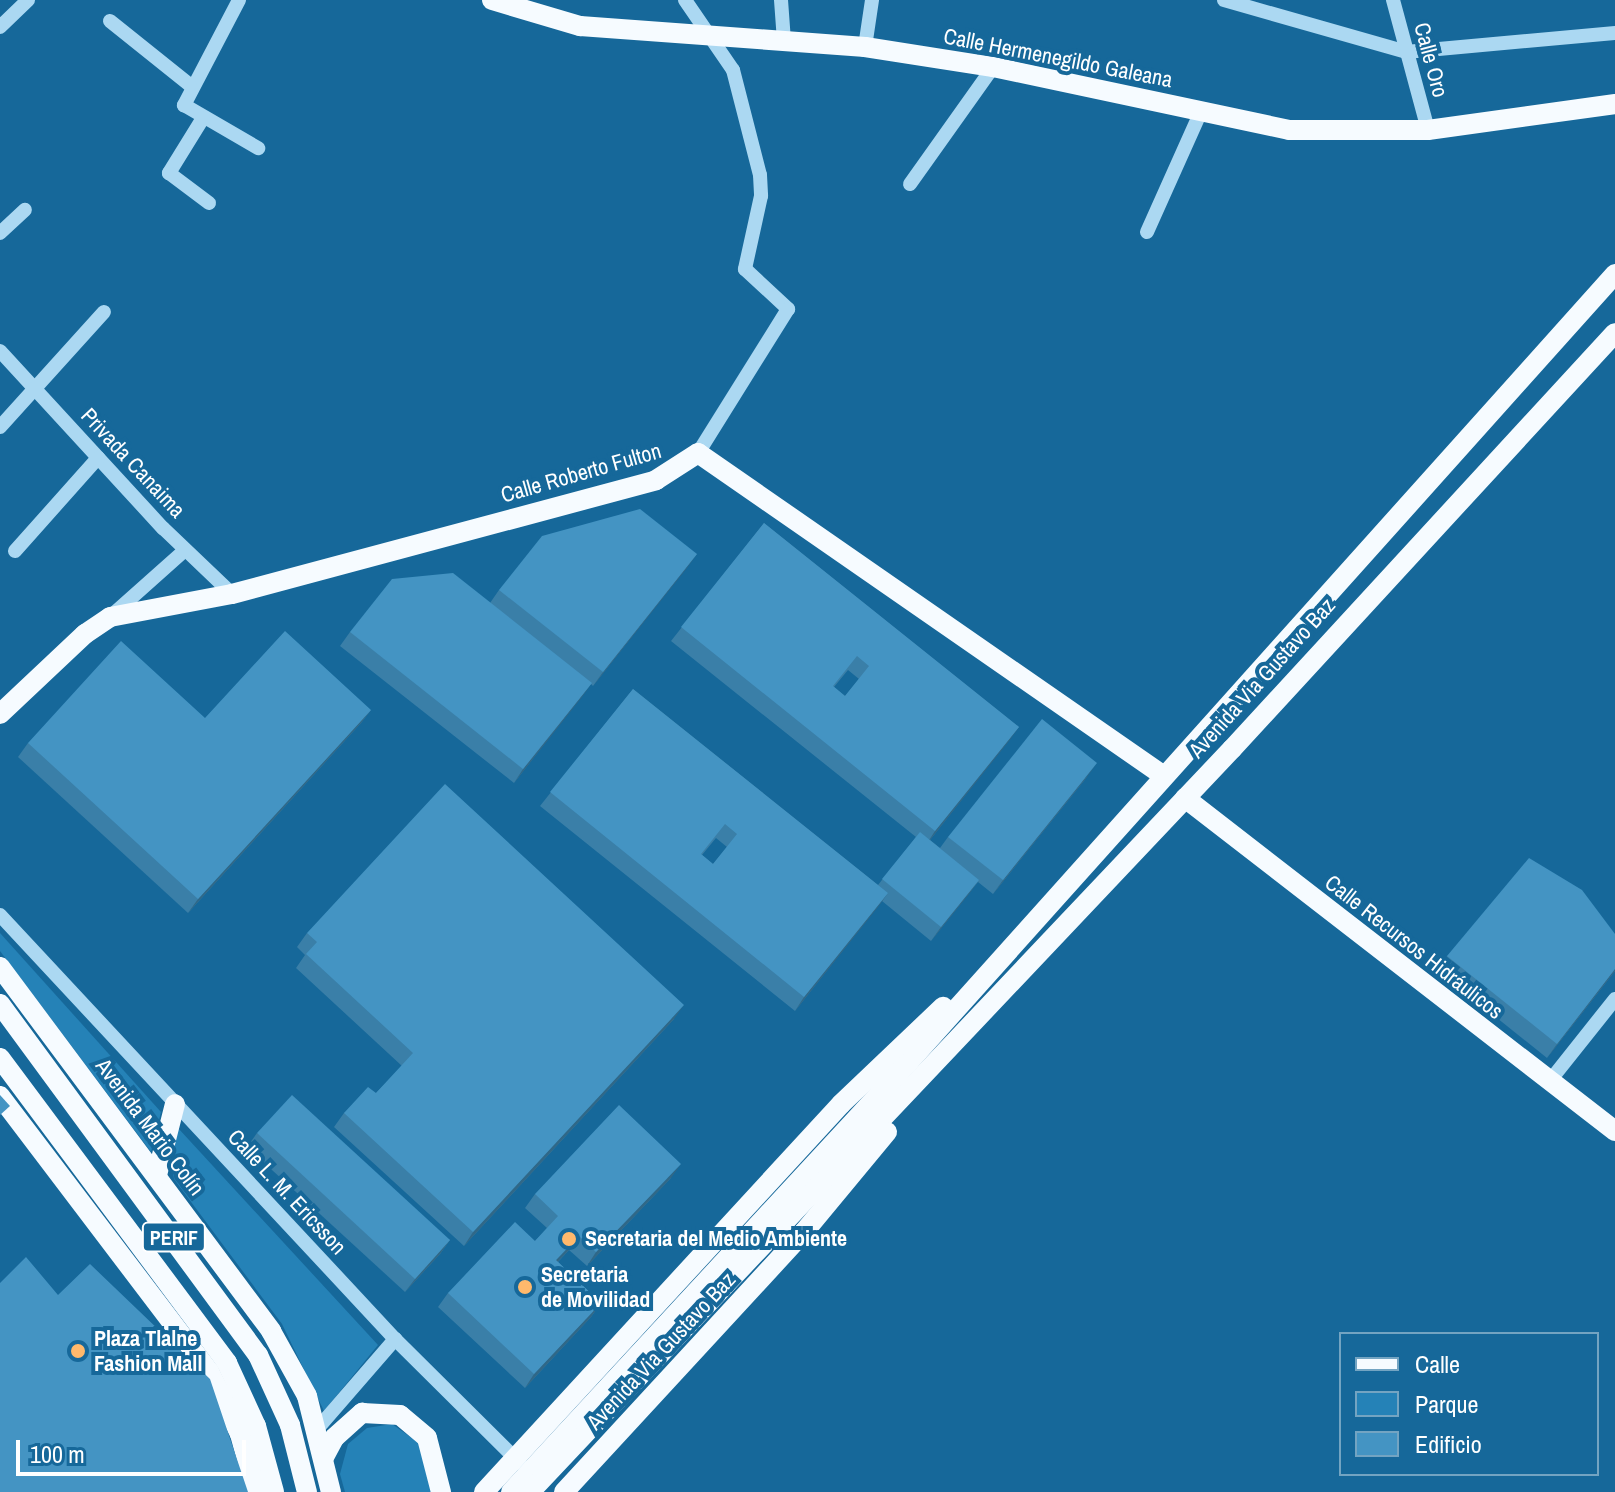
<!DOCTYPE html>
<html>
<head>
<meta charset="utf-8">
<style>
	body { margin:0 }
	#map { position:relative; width:1615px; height:1492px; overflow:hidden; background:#16689a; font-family:"Archivo Narrow",sans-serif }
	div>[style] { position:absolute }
	.green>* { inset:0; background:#2582b7 }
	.minor>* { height:14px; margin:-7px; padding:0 7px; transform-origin:7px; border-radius:7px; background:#abd8f2 }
	.major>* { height:20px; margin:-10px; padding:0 10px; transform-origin:10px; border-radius:10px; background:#f6fbff }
	.major-bridge>* { height:20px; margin:-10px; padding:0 10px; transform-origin:10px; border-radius:10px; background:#f6fbff }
	.wall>* { inset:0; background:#3a7fa8 }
	.shaded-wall>* { inset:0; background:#306888 }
	.building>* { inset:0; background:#4494c3 }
	.dots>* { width:22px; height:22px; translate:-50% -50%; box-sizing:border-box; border:4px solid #16689a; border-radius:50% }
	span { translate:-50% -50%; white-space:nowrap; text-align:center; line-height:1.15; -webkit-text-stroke:8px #16689a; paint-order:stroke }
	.shield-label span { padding:2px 6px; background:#16689a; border:2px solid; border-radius:6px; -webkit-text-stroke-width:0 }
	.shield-label { font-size:20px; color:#fff; font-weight:700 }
	.street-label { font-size:22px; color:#fff }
	.poi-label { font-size:22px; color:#fff; font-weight:700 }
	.left { translate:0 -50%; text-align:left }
	.legend { position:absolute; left:1339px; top:1332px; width:260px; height:144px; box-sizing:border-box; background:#16689a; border:2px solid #73a4c2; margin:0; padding:10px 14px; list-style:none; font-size:24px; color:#fff }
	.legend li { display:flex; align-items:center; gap:16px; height:40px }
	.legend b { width:40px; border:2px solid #73a4c2 }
	.scale { position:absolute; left:16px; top:1440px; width:230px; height:36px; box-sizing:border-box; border:4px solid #fff; border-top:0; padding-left:10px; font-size:24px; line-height:28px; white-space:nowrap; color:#fff; -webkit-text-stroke:6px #16689a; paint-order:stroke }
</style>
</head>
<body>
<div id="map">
	<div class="green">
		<i style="clip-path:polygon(0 933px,161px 1112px,151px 1152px,0 951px)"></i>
		<i style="clip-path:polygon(178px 1128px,378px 1345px,324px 1411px,282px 1324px,174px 1179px,170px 1155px)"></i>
		<i style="clip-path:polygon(392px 1424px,419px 1443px,431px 1492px,345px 1492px,340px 1474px,348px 1444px,367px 1428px)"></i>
	</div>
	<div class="minor">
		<i style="left:239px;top:0;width:119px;rotate:117.6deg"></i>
		<i style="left:184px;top:105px;width:86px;rotate:30.2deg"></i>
		<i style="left:685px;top:0;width:85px;rotate:55.6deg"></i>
		<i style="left:733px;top:70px;width:108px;rotate:75.6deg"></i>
		<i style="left:760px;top:175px;width:21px;rotate:87deg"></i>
		<i style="left:761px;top:196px;width:75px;rotate:102.4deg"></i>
		<i style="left:745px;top:269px;width:59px;rotate:42.9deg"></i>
		<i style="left:788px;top:309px;width:170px;rotate:122deg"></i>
		<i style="left:781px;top:0;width:41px;rotate:85.8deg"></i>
		<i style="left:1224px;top:0;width:189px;rotate:15.9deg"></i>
		<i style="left:1406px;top:52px;width:210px;rotate:-5.2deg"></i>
		<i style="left:1393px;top:0;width:135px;rotate:74.9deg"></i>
		<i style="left:110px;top:21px;width:102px;rotate:38.7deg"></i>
		<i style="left:0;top:27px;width:39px;rotate:-44deg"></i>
		<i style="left:865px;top:47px;width:48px;rotate:-81.5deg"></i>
		<i style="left:203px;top:118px;width:65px;rotate:121.7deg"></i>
		<i style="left:169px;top:173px;width:50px;rotate:36.9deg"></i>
		<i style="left:910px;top:184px;width:143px;rotate:-54.6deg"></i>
		<i style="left:1147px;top:232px;width:133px;rotate:-65.9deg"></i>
		<i style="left:0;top:233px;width:34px;rotate:-43deg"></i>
		<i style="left:0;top:351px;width:241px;rotate:47.4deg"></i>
		<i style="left:163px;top:528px;width:95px;rotate:43.7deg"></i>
		<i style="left:0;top:427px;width:155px;rotate:-47.9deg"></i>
		<i style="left:15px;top:551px;width:125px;rotate:-48.3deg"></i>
		<i style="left:111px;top:616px;width:99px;rotate:-41.7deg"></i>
		<i style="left:0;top:915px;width:579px;rotate:47.03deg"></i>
		<i style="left:395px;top:1339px;width:176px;rotate:44.8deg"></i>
		<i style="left:1549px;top:1082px;width:106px;rotate:-51.5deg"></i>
		<i style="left:318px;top:1428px;width:118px;rotate:-49.1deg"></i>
	</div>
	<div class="major">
		<i style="left:492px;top:0;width:92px;rotate:16.5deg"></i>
		<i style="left:580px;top:26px;width:286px;rotate:4.2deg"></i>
		<i style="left:865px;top:47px;width:130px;rotate:8.9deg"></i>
		<i style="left:993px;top:67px;width:303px;rotate:12deg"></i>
		<i style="left:1289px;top:130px;width:139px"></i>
		<i style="left:1428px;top:130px;width:189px;rotate:-7.9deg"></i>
		<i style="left:0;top:714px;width:117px;rotate:-43.3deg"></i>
		<i style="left:85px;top:634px;width:30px;rotate:-34deg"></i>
		<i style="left:110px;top:617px;width:124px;rotate:-10.7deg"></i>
		<i style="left:232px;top:594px;width:439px;rotate:-15deg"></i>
		<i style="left:656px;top:480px;width:50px;rotate:-32.7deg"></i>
		<i style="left:698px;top:453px;width:567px;rotate:34.73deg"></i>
		<i style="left:1185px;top:798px;width:544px;rotate:37.75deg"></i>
		<i style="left:0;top:967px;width:454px;rotate:53.3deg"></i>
		<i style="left:271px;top:1331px;width:74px;rotate:61deg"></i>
		<i style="left:307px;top:1396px;width:99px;rotate:76deg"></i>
		<i style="left:0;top:1004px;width:436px;rotate:53.7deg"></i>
		<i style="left:258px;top:1355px;width:77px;rotate:65.4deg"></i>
		<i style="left:290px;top:1425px;width:69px;rotate:75.8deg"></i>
		<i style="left:0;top:1058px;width:380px;rotate:53.3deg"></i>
		<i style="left:227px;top:1363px;width:69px;rotate:65.3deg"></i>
		<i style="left:256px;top:1426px;width:68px;rotate:74.7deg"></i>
		<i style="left:907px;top:1064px;width:1061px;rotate:-48.13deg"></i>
		<i style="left:0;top:1096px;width:345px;rotate:52.8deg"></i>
		<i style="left:209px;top:1371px;width:70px;rotate:63.8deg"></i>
		<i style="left:240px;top:1434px;width:60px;rotate:74.6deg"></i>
		<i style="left:157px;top:1175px;width:73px;rotate:-75.8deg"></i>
		<i style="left:823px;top:1181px;width:595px;rotate:-46.57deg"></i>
		<i style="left:1232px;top:749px;width:565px;rotate:-47.37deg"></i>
		<i style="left:324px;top:1457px;width:21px;rotate:-62deg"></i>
		<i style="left:334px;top:1438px;width:38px;rotate:-42deg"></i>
		<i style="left:362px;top:1413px;width:38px;rotate:3deg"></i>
		<i style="left:400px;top:1415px;width:35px;rotate:40deg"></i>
		<i style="left:427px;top:1438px;width:56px;rotate:75.5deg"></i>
		<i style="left:484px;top:1492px;width:527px;rotate:-47.38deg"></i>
		<i style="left:841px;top:1104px;width:141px;rotate:-43.6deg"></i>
		<i style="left:564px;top:1492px;width:354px;rotate:-47.3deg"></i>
		<i style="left:804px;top:1232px;width:130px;rotate:-50.3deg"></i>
	</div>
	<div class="major-bridge">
		<i style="left:511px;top:1492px;width:583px;rotate:-47.22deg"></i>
		<i style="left:530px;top:1492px;width:427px;rotate:-46.7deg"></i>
	</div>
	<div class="wall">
		<i style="clip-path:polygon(evenodd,764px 523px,1019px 727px,930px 840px,940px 848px,948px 837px,1087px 777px,993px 894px,978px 882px,931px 941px,882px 901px,795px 1011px,540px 806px,633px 689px,878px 885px,916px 837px,671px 641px,764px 523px,848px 670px,859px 679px,845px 696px,834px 687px,848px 670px,764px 523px,716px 838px,727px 847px,713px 864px,702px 855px,716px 838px)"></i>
		<i style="clip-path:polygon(697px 554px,593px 686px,591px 684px,514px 783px,340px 646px,350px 632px,490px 603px,499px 590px)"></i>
		<i style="clip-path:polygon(371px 710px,361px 723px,188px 913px,18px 757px,28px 743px,205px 718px)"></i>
		<i style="clip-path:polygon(307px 933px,674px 1019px,464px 1246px,334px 1127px,344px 1113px,376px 1093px,402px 1066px,296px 968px,305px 955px,297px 947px)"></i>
		<i style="clip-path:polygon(1447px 956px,1615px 971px,1547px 1058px,1437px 970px)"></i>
		<i style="clip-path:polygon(257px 1133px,450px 1240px,440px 1254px,405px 1292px,247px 1147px)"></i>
		<i style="clip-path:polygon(671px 1178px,587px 1266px,569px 1250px,558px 1262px,601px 1303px,591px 1317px,525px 1388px,438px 1307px,448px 1293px,535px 1241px,547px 1228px,525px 1208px,535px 1194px)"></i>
	</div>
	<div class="shaded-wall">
		<i style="clip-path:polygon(697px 554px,687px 568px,593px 686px,603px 672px)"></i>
		<i style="clip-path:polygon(592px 683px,582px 697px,514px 783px,523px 769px)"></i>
		<i style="clip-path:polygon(371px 710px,361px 723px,188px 913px,198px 899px)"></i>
		<i style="clip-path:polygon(1019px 727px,1009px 741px,926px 845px,935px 831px)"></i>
		<i style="clip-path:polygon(1097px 763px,1087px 777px,993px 894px,1003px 880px)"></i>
		<i style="clip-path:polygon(979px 880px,969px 894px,931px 941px,941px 927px)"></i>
		<i style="clip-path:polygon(888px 893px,878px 907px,795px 1011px,804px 997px)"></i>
		<i style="clip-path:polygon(1615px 969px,1615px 971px,1547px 1058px,1557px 1044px)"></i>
		<i style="clip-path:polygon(684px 1005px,674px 1019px,464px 1246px,473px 1232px)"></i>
		<i style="clip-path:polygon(681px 1164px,671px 1178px,587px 1266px,596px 1252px)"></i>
		<i style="clip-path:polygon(579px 1236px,569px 1250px,546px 1274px,556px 1260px)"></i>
		<i style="clip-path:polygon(450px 1240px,440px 1254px,405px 1292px,415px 1279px)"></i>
		<i style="clip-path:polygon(601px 1303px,591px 1317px,525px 1388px,534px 1374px)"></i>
	</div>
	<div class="building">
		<i style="clip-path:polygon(640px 509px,697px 554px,603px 672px,499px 590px,542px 536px)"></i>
		<i style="clip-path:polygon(evenodd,764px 523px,1019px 727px,935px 831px,681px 627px,764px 523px,857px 656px,869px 666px,845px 696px,833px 686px,857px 656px)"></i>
		<i style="clip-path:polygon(453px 573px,592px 683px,523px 769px,350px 632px,392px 579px)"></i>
		<i style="clip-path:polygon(285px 631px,371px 710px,198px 899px,28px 743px,121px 641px,205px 718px)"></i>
		<i style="clip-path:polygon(evenodd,633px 689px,888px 893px,804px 997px,550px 792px,633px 689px,725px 824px,737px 834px,713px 864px,701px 854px,725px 824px)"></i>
		<i style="clip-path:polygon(1042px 719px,1097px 763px,1003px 880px,948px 837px)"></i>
		<i style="clip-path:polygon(445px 784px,684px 1005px,473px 1232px,344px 1113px,368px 1087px,376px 1093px,413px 1053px,306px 954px,317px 942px,307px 933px)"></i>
		<i style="clip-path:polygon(920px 832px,979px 880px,941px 927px,882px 879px)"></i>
		<i style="clip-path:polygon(1529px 858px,1582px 890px,1615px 934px,1615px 969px,1557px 1044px,1447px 956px)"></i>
		<i style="clip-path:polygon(0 1095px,10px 1106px,0 1115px)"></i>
		<i style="clip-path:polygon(292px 1095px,450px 1240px,415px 1279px,257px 1133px)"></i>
		<i style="clip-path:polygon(619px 1105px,681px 1164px,596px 1252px,579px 1236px,556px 1260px,601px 1303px,534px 1374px,448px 1293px,515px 1222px,535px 1241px,558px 1216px,535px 1194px)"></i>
		<i style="clip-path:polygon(26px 1257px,58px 1295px,90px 1264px,210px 1379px,248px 1492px,0 1492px,0 1283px)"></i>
	</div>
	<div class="dots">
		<i style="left:569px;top:1239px;background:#ffb96c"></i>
		<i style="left:525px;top:1287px;background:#ffb96c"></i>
		<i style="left:78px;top:1351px;background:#ffb96c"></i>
	</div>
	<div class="shield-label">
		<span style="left:174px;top:1237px">PERIF</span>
	</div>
	<div class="street-label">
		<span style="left:1058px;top:58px;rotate:11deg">Calle Hermenegildo Galeana</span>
		<span style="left:1431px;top:60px;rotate:75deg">Calle Oro</span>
		<span style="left:133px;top:463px;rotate:47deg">Privada Canaima</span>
		<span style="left:581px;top:473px;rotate:-16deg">Calle Roberto Fulton</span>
		<span style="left:1262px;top:678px;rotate:-48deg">Avenida Via Gustavo Baz</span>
		<span style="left:1414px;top:947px;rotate:38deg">Calle Recursos Hidráulicos</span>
		<span style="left:150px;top:1127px;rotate:53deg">Avenida Mario Colín</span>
		<span style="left:287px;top:1192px;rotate:47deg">Calle L. M. Ericsson</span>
		<span style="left:661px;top:1351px;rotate:-47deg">Avenida Via Gustavo Baz</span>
	</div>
	<div class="poi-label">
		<span class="left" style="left:585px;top:1239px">Secretaria del Medio Ambiente</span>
		<span class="left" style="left:541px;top:1287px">Secretaria<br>de Movilidad</span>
		<span class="left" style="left:94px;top:1351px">Plaza Tlalne<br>Fashion Mall</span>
	</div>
	<ul class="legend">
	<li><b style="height:10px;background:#f6fbff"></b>Calle</li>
	<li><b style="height:22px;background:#2582b7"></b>Parque</li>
	<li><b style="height:22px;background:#4494c3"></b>Edificio</li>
	</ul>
	<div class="scale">100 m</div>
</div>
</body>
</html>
